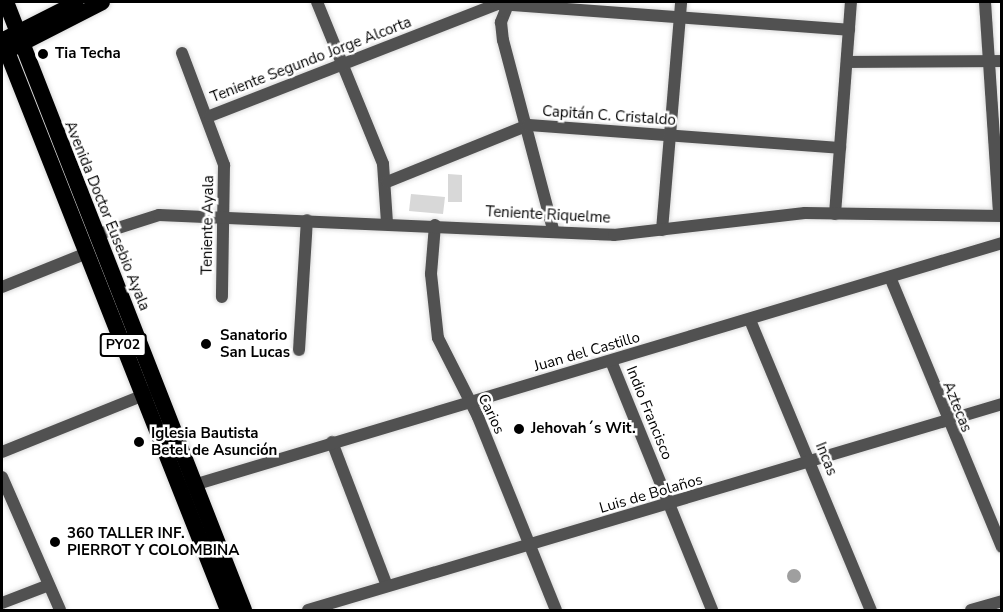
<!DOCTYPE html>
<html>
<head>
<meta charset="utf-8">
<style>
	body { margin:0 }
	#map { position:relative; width:1003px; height:612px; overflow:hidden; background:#fff; font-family:"Nunito Sans",sans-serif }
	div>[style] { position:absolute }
	.green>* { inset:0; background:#d8d8d8 }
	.water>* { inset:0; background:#9f9f9f }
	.round { border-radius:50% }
	.roads { filter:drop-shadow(0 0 2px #dbdbdb) drop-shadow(0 0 2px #dbdbdb) }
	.minor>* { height:12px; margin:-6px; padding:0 6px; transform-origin:6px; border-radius:6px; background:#515151 }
	.major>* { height:15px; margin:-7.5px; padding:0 7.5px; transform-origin:7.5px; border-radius:7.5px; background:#000 }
	.highway>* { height:16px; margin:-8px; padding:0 8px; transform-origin:8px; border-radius:8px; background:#000 }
	.dots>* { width:16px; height:16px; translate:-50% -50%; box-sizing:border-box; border:3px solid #fff; border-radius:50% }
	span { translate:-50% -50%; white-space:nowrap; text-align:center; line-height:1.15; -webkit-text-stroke:5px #fff; paint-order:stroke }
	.shield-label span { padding:2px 4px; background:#fff; border:2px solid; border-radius:4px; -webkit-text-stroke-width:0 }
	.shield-label { font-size:14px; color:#000; font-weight:700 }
	.poi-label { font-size:15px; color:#000; font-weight:700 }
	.left { translate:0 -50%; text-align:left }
	.street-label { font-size:15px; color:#000 }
	.frame { position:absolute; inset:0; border:3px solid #000; pointer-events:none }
</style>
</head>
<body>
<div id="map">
	<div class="green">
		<i style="clip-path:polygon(448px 174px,462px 175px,462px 202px,448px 202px)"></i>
		<i style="clip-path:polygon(411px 194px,445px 197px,443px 214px,409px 211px)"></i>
	</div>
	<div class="water">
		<i class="round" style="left:787px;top:569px;width:14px;height:14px"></i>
	</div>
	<div class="roads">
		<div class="minor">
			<i style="left:317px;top:2px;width:175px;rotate:67.8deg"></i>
			<i style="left:383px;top:164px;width:58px;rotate:86.1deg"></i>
			<i style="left:509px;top:2px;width:22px;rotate:112deg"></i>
			<i style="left:501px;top:22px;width:18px;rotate:84deg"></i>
			<i style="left:503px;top:40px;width:196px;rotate:75.2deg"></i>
			<i style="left:985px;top:2px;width:212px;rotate:86.2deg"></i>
			<i style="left:182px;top:53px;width:120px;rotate:69.4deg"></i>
			<i style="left:224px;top:165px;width:132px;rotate:90.9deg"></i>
			<i style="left:847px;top:62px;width:155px;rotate:-0.4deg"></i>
			<i style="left:210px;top:116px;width:309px;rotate:-21.3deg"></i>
			<i style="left:498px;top:4px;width:352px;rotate:4.2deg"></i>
			<i style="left:387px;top:182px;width:152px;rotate:-22deg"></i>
			<i style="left:528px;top:125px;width:313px;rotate:4.2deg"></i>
			<i style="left:835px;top:214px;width:213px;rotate:-85.7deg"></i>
			<i style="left:435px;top:225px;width:49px;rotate:94.7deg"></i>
			<i style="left:431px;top:274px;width:64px;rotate:83.8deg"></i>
			<i style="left:438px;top:338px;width:89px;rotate:63.1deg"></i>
			<i style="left:478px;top:417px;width:208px;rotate:68deg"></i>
			<i style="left:662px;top:230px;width:229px;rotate:-85.2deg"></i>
			<i style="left:96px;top:235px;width:66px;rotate:-17.6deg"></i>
			<i style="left:159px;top:215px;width:455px;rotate:2.5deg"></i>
			<i style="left:614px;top:235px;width:192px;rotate:-6.6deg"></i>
			<i style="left:805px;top:213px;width:197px;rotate:0.9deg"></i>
			<i style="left:890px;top:277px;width:292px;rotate:67.5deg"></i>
			<i style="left:2px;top:287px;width:92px;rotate:-21.8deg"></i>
			<i style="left:750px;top:320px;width:314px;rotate:67.4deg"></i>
			<i style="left:299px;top:350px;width:130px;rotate:-86.5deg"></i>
			<i style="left:611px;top:361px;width:269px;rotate:67.9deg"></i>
			<i style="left:332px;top:442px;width:154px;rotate:69.1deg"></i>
			<i style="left:2px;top:452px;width:161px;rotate:-21.9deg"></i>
			<i style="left:2px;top:477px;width:145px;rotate:66.4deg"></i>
			<i style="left:187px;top:487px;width:851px;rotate:-16.67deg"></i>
			<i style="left:2px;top:603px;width:50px;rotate:-21deg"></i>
			<i style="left:308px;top:610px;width:724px;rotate:-16.53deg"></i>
			<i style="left:971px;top:610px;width:32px;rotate:-16deg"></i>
		</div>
		<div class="major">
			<i style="left:7px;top:37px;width:77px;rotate:-26.9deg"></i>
			<i style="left:12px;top:48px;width:101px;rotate:-27.1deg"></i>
		</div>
		<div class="highway">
			<i style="left:6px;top:2px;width:653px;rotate:68.62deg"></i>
			<i style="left:2px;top:39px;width:614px;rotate:68.41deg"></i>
		</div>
	</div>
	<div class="dots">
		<i style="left:43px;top:54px;background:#000"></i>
		<i style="left:206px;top:344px;background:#000"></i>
		<i style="left:519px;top:429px;background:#000"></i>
		<i style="left:139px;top:442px;background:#000"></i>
		<i style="left:55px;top:542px;background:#000"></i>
	</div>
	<div class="shield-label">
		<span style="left:123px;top:345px">PY02</span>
	</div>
	<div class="poi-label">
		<span class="left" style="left:55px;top:54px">Tia Techa</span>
		<span class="left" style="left:220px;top:344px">Sanatorio<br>San Lucas</span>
		<span class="left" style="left:531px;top:429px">Jehovah´s Wit.</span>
		<span class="left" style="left:151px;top:442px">Iglesia Bautista<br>Betel de Asunción</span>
		<span class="left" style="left:67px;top:542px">360 TALLER INF.<br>PIERROT Y COLOMBINA</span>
	</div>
	<div class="street-label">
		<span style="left:311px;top:60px;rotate:-21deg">Teniente Segundo Jorge Alcorta</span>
		<span style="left:609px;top:116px;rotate:4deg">Capitán C. Cristaldo</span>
		<span style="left:548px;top:215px;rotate:3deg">Teniente Riquelme</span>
		<span style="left:107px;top:216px;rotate:68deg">Avenida Doctor Eusebio Ayala</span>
		<span style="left:208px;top:225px;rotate:-89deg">Teniente Ayala</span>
		<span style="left:587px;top:352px;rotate:-16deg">Juan del Castillo</span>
		<span style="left:957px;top:407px;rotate:68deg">Aztecas</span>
		<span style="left:649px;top:413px;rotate:68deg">Indio Francisco</span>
		<span style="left:491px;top:414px;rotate:65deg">Carios</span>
		<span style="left:826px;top:459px;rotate:68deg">Incas</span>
		<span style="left:651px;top:494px;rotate:-16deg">Luis de Bolaños</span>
	</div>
	<div class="frame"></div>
</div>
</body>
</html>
